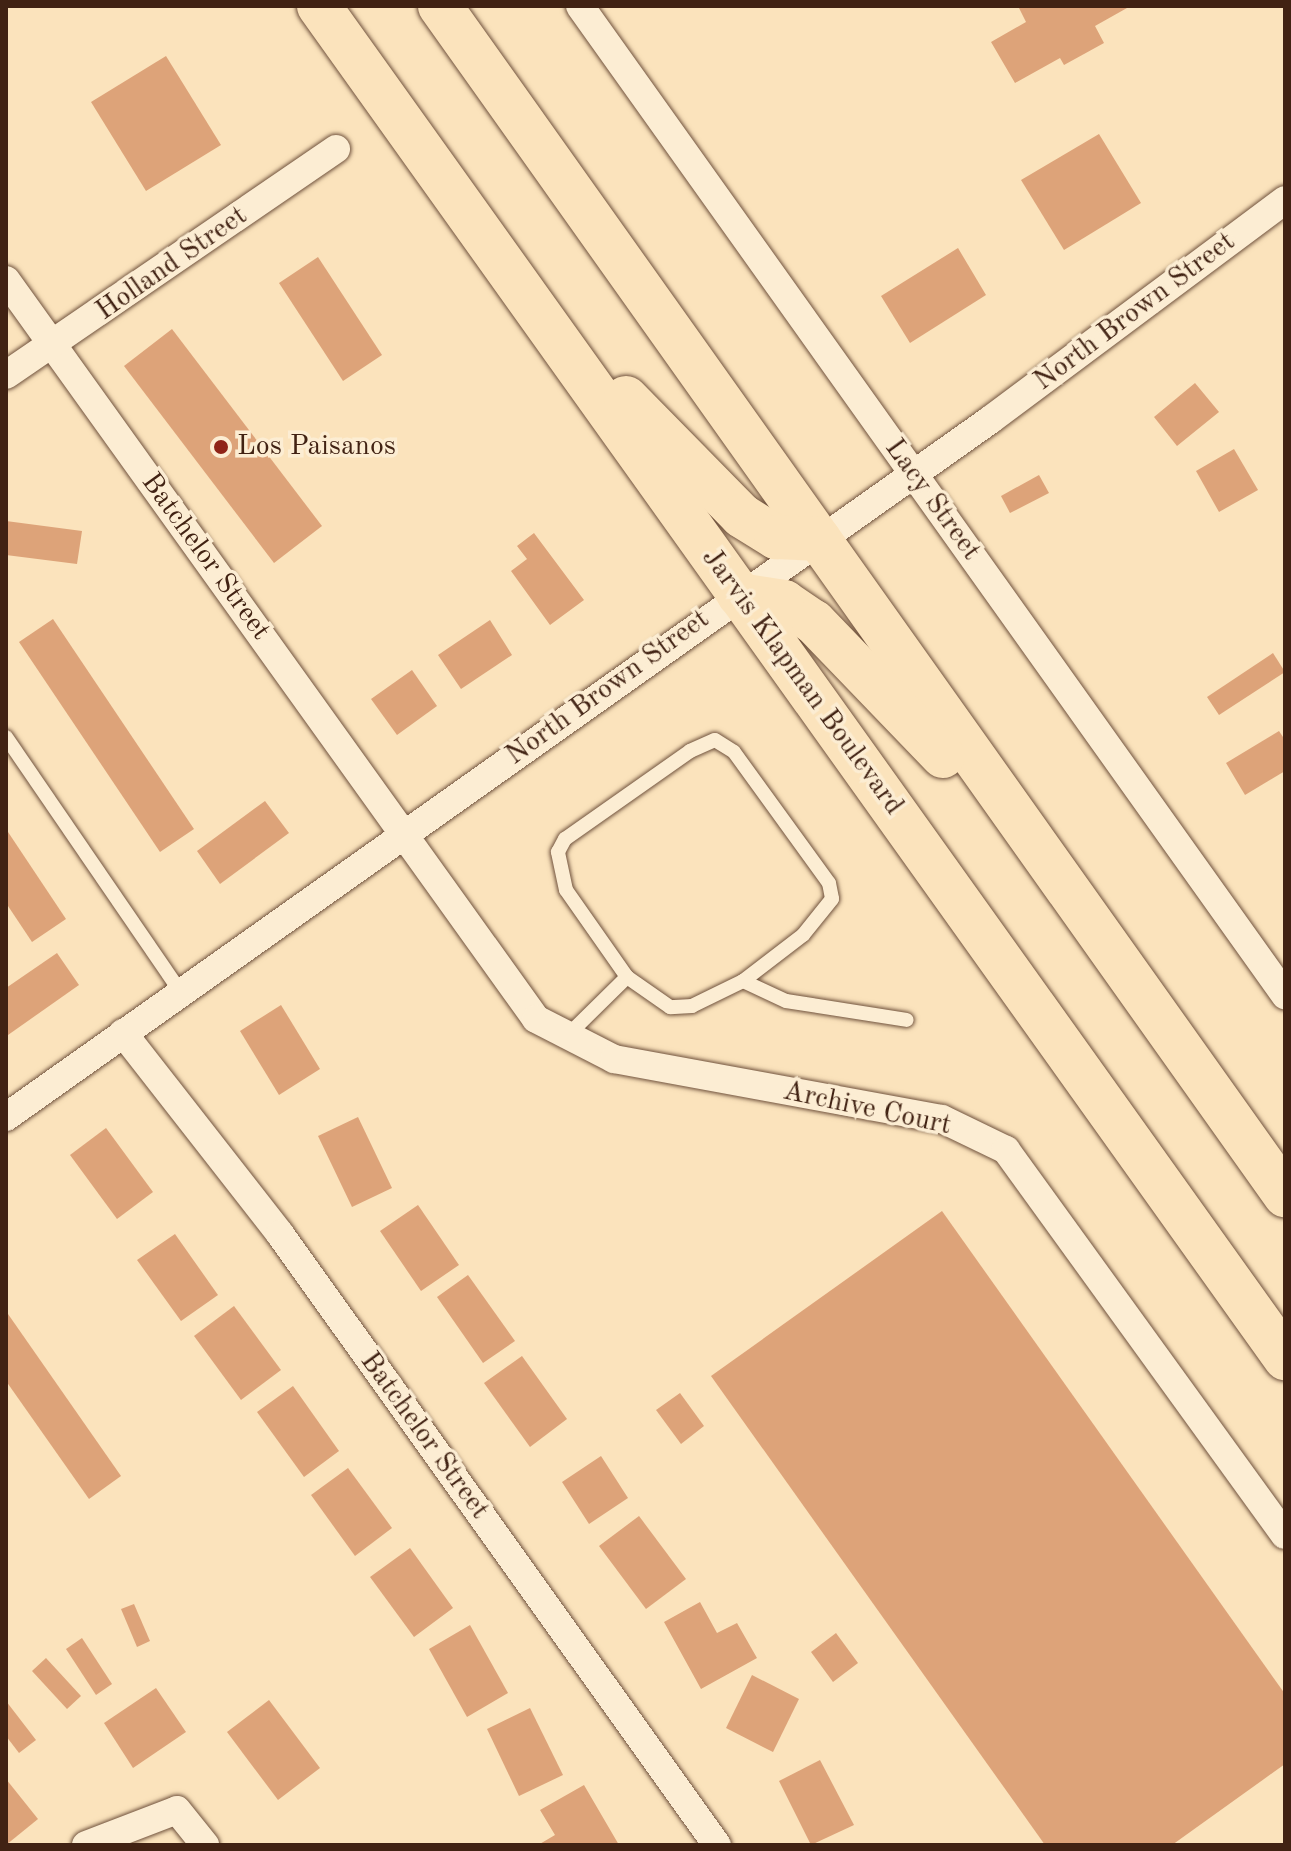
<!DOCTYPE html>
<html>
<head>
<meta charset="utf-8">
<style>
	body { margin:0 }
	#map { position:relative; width:1291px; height:1851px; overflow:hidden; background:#fbe3bc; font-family:"Old Standard TT",serif }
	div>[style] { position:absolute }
	.building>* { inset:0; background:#dda379 }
	.roads { filter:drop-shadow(0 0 2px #70523d) drop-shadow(0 0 2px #70523d) }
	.service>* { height:14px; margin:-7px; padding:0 7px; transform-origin:7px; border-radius:7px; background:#fcedd3 }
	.minor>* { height:28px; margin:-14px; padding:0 14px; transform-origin:14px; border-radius:14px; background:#fcedd3 }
	.trunk>* { height:44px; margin:-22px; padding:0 22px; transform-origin:22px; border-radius:22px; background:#fbe3bc }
	.dots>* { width:22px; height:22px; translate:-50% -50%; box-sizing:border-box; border:4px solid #fcedd3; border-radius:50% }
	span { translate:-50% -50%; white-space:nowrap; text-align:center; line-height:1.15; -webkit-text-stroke:7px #fcedd3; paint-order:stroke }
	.street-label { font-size:28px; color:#412213 }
	.poi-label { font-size:28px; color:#412213 }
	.left { translate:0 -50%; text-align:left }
	.frame { position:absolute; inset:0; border:8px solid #412213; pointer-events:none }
</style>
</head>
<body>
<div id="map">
	<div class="building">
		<i style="clip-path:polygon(1018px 6px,1126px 6px,1127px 8px,1095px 26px,1104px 43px,1064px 65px,1060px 58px,1015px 83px,991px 42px,1026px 22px)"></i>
		<i style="clip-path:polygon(166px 56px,221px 145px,146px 191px,91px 102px)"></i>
		<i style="clip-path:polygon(1099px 134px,1141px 203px,1064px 250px,1021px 180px)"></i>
		<i style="clip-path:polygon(958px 248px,986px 295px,910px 343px,881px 296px)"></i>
		<i style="clip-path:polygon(318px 257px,382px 355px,343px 381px,279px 283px)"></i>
		<i style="clip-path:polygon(172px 329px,322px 526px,274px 563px,124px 366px)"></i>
		<i style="clip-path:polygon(1195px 383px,1219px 412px,1177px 446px,1154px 417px)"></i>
		<i style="clip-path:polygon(1234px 449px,1258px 490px,1219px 512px,1196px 471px)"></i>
		<i style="clip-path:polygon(1039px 475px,1049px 493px,1010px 513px,1001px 496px)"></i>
		<i style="clip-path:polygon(6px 521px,82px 531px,77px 564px,6px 555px)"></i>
		<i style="clip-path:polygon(534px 533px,584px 600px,550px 625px,511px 571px,527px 559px,517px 546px)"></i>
		<i style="clip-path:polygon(53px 619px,194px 829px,160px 852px,19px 642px)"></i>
		<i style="clip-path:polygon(490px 620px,512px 655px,461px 689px,438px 655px)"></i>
		<i style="clip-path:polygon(1273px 653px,1285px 672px,1219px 715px,1207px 697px)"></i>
		<i style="clip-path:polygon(412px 670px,437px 706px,397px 735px,371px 699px)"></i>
		<i style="clip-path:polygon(1279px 731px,1285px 740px,1285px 771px,1245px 795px,1226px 763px)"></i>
		<i style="clip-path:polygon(265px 801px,289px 833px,220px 884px,197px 851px)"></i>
		<i style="clip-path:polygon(6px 829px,66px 919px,32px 942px,6px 903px)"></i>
		<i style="clip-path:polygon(57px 953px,79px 985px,8px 1035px,6px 988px)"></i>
		<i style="clip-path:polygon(281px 1005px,320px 1069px,279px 1095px,240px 1031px)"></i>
		<i style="clip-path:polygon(358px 1117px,392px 1188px,352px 1207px,318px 1136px)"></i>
		<i style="clip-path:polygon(106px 1128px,153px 1192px,117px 1219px,70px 1155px)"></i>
		<i style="clip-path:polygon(418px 1205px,459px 1265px,421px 1291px,380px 1231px)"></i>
		<i style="clip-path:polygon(942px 1211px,1285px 1694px,1285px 1764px,1172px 1845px,1045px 1845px,711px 1376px)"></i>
		<i style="clip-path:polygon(175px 1234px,218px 1295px,181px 1321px,137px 1260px)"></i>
		<i style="clip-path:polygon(468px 1275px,515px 1341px,483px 1363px,437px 1297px)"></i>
		<i style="clip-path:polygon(234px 1306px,281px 1370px,241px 1400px,194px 1336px)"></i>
		<i style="clip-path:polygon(8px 1314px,121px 1476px,89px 1499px,6px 1381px)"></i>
		<i style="clip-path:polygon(522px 1356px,567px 1419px,530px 1447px,484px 1383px)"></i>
		<i style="clip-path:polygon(293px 1386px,339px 1451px,304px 1477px,257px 1412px)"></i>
		<i style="clip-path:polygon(680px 1393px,704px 1426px,681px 1444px,656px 1410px)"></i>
		<i style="clip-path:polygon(601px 1456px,628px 1498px,589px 1524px,562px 1482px)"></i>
		<i style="clip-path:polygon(348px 1468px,392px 1528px,355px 1556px,311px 1495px)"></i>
		<i style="clip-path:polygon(639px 1516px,686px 1579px,646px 1609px,599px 1546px)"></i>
		<i style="clip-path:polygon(410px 1548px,453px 1608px,414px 1637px,370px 1577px)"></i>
		<i style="clip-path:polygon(700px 1602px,717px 1633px,737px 1623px,757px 1658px,701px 1689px,664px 1622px)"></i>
		<i style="clip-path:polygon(134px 1604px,150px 1641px,137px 1647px,121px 1609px)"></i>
		<i style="clip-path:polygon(470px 1625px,508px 1693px,467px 1717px,429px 1649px)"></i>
		<i style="clip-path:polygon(836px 1633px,858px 1663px,833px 1682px,811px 1652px)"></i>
		<i style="clip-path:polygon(82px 1638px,112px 1684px,96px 1695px,66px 1649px)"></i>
		<i style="clip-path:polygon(46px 1658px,81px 1696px,67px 1709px,32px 1671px)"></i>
		<i style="clip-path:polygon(752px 1675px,799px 1699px,773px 1752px,726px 1728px)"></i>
		<i style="clip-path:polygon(156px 1688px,186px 1732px,133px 1768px,104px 1723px)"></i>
		<i style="clip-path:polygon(269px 1700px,320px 1768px,278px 1800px,227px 1732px)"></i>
		<i style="clip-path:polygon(6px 1701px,36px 1740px,19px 1753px,6px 1736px)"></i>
		<i style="clip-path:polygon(530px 1708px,563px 1775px,519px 1796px,487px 1729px)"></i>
		<i style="clip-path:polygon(820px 1760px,854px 1825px,811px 1845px,779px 1781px)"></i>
		<i style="clip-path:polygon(6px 1779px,38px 1819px,6px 1845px)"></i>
		<i style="clip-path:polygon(584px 1785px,619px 1845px,538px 1845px,555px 1835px,540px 1810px)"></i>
	</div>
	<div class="roads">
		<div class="service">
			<i style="left:6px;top:737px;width:310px;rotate:55.6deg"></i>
			<i style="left:715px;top:740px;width:22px;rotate:32deg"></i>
			<i style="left:734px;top:752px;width:162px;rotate:54.1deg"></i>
			<i style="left:829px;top:883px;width:16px;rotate:79deg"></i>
			<i style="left:832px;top:899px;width:46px;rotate:128.9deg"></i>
			<i style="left:803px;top:935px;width:76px;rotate:142.5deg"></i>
			<i style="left:743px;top:981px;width:57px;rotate:153.9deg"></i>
			<i style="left:692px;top:1006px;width:22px;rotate:177deg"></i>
			<i style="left:670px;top:1007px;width:52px;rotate:-145.1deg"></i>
			<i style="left:627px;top:977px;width:106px;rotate:-125deg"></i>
			<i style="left:566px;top:890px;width:39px;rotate:-102deg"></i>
			<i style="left:558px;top:852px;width:15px;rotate:-62deg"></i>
			<i style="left:565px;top:839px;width:153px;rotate:-35.1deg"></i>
			<i style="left:690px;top:751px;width:27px;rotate:-24deg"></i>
			<i style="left:743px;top:981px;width:47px;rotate:24.9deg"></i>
			<i style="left:786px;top:1001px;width:122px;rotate:8.9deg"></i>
			<i style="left:568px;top:1035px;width:83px;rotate:-44.5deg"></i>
		</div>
		<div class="minor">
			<i style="left:580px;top:6px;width:1215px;rotate:54.52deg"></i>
			<i style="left:6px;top:280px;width:909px;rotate:54.35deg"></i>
			<i style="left:536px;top:1019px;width:88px;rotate:27.1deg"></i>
			<i style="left:614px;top:1059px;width:333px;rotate:10.4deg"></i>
			<i style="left:942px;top:1119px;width:71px;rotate:25.8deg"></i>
			<i style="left:1006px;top:1150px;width:475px;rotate:54.1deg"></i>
			<i style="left:6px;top:375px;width:400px;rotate:-34.4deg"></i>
			<i style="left:123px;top:1033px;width:255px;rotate:52deg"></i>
			<i style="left:280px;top:1234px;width:751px;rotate:54.43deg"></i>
			<i style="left:6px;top:1117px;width:1206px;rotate:-35.31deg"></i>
			<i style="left:990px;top:420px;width:368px;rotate:-36.7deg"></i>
			<i style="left:86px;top:1845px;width:97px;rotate:-21deg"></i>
			<i style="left:177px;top:1810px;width:45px;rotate:51.3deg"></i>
		</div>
		<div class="trunk">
			<i style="left:319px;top:6px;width:1662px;rotate:54.45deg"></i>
			<i style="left:440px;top:6px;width:1459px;rotate:54.6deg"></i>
			<i style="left:626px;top:398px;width:165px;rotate:45.5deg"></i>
			<i style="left:742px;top:516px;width:40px;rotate:32deg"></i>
			<i style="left:776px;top:537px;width:43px;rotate:2.7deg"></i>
			<i style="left:739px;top:595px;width:46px;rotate:8.8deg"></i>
			<i style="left:784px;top:602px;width:36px;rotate:34deg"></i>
			<i style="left:814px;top:622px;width:186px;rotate:46.1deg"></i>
		</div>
	</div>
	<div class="dots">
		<i style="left:221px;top:447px;background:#8f2418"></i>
	</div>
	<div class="street-label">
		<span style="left:172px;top:264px;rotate:-35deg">Holland Street</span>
		<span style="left:1135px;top:312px;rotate:-37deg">North Brown Street</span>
		<span style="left:932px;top:500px;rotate:54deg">Lacy Street</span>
		<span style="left:205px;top:557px;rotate:54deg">Batchelor Street</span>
		<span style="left:802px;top:682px;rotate:54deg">Jarvis Klapman Boulevard</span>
		<span style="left:608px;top:688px;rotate:-36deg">North Brown Street</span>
		<span style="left:867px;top:1109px;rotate:12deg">Archive Court</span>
		<span style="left:424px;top:1436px;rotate:54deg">Batchelor Street</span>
	</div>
	<div class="poi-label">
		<span class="left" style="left:237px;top:447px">Los Paisanos</span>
	</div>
	<div class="frame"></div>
</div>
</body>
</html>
